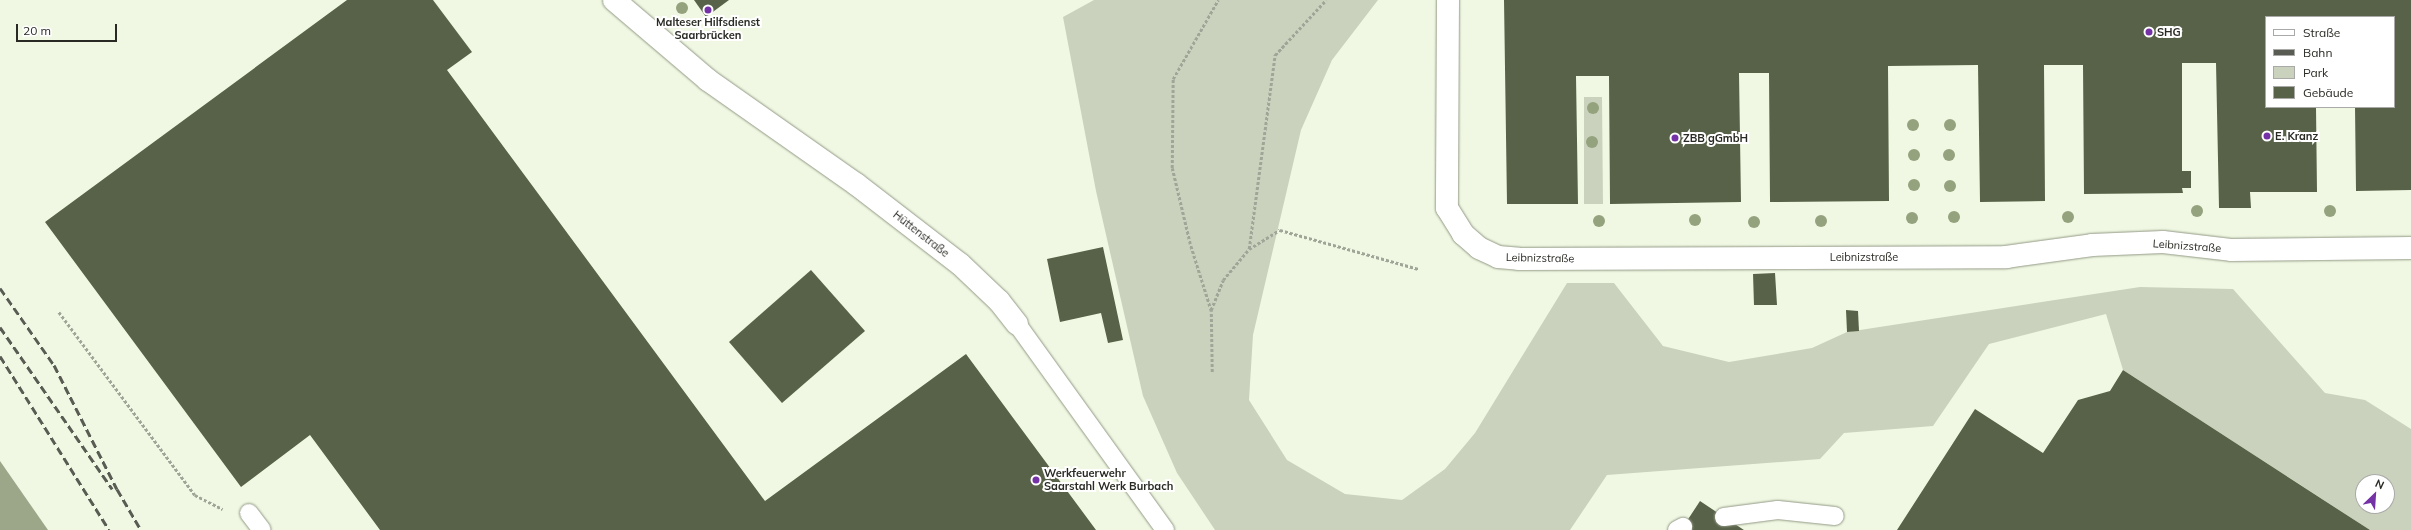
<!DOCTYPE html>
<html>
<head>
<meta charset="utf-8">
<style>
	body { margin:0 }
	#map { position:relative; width:2411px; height:530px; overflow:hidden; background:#f0f8e3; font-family:Mulish,sans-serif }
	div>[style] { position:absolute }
	.green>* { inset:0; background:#cad2bd }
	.water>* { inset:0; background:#9ca78a }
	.building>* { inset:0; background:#586248 }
	.path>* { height:2.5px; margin-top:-1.25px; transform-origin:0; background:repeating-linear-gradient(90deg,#a0a697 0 3px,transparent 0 5px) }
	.roads { filter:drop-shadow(0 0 1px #929986) drop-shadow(0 0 1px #929986) }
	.service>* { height:18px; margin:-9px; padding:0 9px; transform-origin:9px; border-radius:9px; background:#fff }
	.minor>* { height:22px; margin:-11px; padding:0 11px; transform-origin:11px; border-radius:11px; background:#fff }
	.rail>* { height:3px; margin-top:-1.5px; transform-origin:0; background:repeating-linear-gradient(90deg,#595c52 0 8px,transparent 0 12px) }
	.trees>* { width:12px; height:12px; margin:-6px; border-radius:50%; background:#95a27e }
	.dots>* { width:11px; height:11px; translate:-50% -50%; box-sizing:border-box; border:2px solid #fff; border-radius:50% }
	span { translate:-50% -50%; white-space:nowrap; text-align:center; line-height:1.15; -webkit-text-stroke:4px #fff; paint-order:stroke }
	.poi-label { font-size:11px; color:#282a23; font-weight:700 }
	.left { translate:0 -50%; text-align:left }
	.street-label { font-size:11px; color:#282a23 }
	.legend { position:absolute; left:2265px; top:16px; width:130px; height:92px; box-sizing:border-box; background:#fff; border:1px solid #a9aaa7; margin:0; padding:5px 7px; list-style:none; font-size:12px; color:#282a23 }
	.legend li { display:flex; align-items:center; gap:8px; height:20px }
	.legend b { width:20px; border:1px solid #a9aaa7 }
	.north { position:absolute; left:2355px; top:474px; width:40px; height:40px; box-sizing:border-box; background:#fff; border:1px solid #a9aaa7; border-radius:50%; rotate:25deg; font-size:11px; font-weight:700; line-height:16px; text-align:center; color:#282a23 }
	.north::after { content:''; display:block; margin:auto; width:14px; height:18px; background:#7532a6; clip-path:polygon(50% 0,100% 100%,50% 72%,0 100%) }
	.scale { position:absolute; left:16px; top:24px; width:101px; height:18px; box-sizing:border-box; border:2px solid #282a23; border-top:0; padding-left:5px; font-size:12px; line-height:14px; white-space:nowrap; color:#282a23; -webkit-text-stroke:3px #fff; paint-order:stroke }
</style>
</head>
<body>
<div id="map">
	<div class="green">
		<i style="clip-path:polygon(evenodd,1094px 0,1378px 0,1332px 60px,1301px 130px,1253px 335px,1249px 400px,1287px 460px,1345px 494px,1402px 500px,1445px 469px,1475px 433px,1567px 283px,1614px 283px,1663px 346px,1729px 362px,1812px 348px,1847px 332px,2140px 287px,2233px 289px,2325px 393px,2365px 400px,2411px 429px,2411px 530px,2370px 530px,2123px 370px,2106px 314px,1989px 344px,1933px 426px,1844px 433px,1820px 459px,1607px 475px,1570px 530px,1215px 530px,1177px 473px,1143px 396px,1096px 191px,1063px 17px,1094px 0,2363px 482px,2387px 482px,2387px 506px,2363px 506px,2363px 482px)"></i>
		<i style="clip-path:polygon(1584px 97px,1602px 97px,1603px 204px,1584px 204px)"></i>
	</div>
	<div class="water">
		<i style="clip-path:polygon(0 461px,48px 530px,0 530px)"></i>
	</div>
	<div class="building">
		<i style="clip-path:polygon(347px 0,433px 0,472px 52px,447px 70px,765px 501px,966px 354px,1096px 530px,380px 530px,310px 435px,241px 487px,45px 222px)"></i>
		<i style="clip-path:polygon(694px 0,729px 0,706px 17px)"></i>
		<i style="clip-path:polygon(1504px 0,2411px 0,2411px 190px,2356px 191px,2355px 107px,2394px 107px,2394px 17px,2266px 17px,2266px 107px,2316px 107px,2317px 192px,2250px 192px,2251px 208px,2219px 208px,2216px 63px,2182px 63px,2182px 171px,2191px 171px,2191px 188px,2182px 188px,2183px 193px,2084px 194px,2083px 65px,2044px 65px,2045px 201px,1980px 202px,1978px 65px,1888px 66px,1889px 201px,1770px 202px,1769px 73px,1739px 73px,1741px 202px,1610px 204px,1609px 76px,1576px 76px,1578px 204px,1507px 204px)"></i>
		<i style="clip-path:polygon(1103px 247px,1123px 340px,1108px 343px,1101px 313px,1060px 322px,1047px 259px)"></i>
		<i style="clip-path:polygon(811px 270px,865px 331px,782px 403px,729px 342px)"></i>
		<i style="clip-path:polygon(1775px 273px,1777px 305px,1754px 305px,1753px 274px)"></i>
		<i style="clip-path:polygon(1846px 310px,1858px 311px,1859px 331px,1847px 332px)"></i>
		<i style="clip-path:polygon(2123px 370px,2325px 501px,2370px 530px,1897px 530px,1975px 409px,2043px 453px,2078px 400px,2110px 391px)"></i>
		<i style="clip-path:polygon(1700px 501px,1724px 517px,1744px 530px,1681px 530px)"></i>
	</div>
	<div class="path">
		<i style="left:1249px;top:249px;width:196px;rotate:-82.4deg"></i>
		<i style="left:1275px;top:55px;width:75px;rotate:-47.2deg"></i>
		<i style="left:1211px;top:310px;width:32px;rotate:-68deg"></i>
		<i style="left:1223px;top:280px;width:40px;rotate:-50deg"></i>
		<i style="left:1249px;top:249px;width:36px;rotate:-32deg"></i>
		<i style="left:1280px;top:230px;width:144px;rotate:15.7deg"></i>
		<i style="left:59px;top:312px;width:228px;rotate:53.4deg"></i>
		<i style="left:195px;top:495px;width:31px;rotate:27deg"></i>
		<i style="left:1212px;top:372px;width:61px;rotate:-90.9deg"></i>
		<i style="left:1211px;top:311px;width:70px;rotate:-107.4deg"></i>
		<i style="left:1190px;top:244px;width:78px;rotate:-103.3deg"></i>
		<i style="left:1172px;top:168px;width:89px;rotate:-89.4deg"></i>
		<i style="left:1173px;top:79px;width:91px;rotate:-60.3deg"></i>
	</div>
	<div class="roads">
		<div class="service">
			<i style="left:1017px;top:324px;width:254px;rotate:54.3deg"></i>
			<i style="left:249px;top:513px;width:21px;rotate:53deg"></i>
			<i style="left:1724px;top:517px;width:54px;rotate:-7.4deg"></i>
			<i style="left:1778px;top:510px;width:57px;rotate:6deg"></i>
			<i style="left:1677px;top:530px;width:7px;rotate:-27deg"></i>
		</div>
		<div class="minor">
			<i style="left:614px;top:0;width:123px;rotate:40.4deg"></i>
			<i style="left:708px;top:80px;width:181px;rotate:35.1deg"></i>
			<i style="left:856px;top:184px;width:131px;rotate:37.6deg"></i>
			<i style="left:960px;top:264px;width:54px;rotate:43.5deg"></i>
			<i style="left:999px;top:301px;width:29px;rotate:52deg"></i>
			<i style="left:1448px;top:0;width:208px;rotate:90.3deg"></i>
			<i style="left:1447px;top:208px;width:31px;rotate:58deg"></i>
			<i style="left:1463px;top:234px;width:21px;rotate:41deg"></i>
			<i style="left:1479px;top:248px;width:21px;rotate:25deg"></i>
			<i style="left:1498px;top:257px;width:21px;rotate:5deg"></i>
			<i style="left:1519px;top:259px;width:487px;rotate:-0.2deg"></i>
			<i style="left:2006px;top:257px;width:87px;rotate:-7.9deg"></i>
			<i style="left:2092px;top:245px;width:71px;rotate:-2.4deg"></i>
			<i style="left:2163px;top:242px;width:68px;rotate:6.7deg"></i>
			<i style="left:2231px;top:250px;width:180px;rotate:-0.6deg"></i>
		</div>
	</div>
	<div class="rail">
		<i style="left:0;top:288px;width:94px;rotate:55deg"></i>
		<i style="left:54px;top:365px;width:139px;rotate:63.1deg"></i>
		<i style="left:117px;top:489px;width:48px;rotate:59.7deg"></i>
		<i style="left:0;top:327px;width:197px;rotate:55.3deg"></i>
		<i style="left:0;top:356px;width:205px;rotate:57.9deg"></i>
	</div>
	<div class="trees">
		<i style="left:682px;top:8px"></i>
		<i style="left:1593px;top:108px"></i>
		<i style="left:1913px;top:125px"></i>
		<i style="left:1950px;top:125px"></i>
		<i style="left:1592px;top:142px"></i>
		<i style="left:1914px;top:155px"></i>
		<i style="left:1949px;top:155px"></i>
		<i style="left:1914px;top:185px"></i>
		<i style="left:1950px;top:186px"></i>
		<i style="left:2197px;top:211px"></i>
		<i style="left:2330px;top:211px"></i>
		<i style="left:1954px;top:217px"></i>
		<i style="left:2068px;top:217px"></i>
		<i style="left:1912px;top:218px"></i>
		<i style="left:1695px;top:220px"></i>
		<i style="left:1599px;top:221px"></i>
		<i style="left:1821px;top:221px"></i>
		<i style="left:1754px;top:222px"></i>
	</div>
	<div class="dots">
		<i style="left:708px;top:10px;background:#7532a6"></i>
		<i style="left:2149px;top:32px;background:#7532a6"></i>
		<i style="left:2267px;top:136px;background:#7532a6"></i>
		<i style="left:1675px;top:138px;background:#7532a6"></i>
		<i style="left:1036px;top:480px;background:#7532a6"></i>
	</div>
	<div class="poi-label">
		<span style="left:708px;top:29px">Malteser Hilfsdienst<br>Saarbrücken</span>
		<span class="left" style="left:2157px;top:32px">SHG</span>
		<span class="left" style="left:2275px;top:136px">E. Kranz</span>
		<span class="left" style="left:1683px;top:138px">ZBB gGmbH</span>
		<span class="left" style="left:1044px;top:480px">Werkfeuerwehr<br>Saarstahl Werk Burbach</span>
	</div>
	<div class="street-label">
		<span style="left:921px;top:234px;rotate:38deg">Hüttenstraße</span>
		<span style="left:2187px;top:246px;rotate:4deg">Leibnizstraße</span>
		<span style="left:1864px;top:257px">Leibnizstraße</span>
		<span style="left:1540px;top:258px;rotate:1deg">Leibnizstraße</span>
	</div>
	<ul class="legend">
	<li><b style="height:5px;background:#fff"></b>Straße</li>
	<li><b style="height:5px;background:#595c52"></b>Bahn</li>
	<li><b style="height:11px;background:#cad2bd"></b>Park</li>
	<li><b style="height:11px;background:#586248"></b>Gebäude</li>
	</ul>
	<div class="north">N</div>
	<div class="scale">20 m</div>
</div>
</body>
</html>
